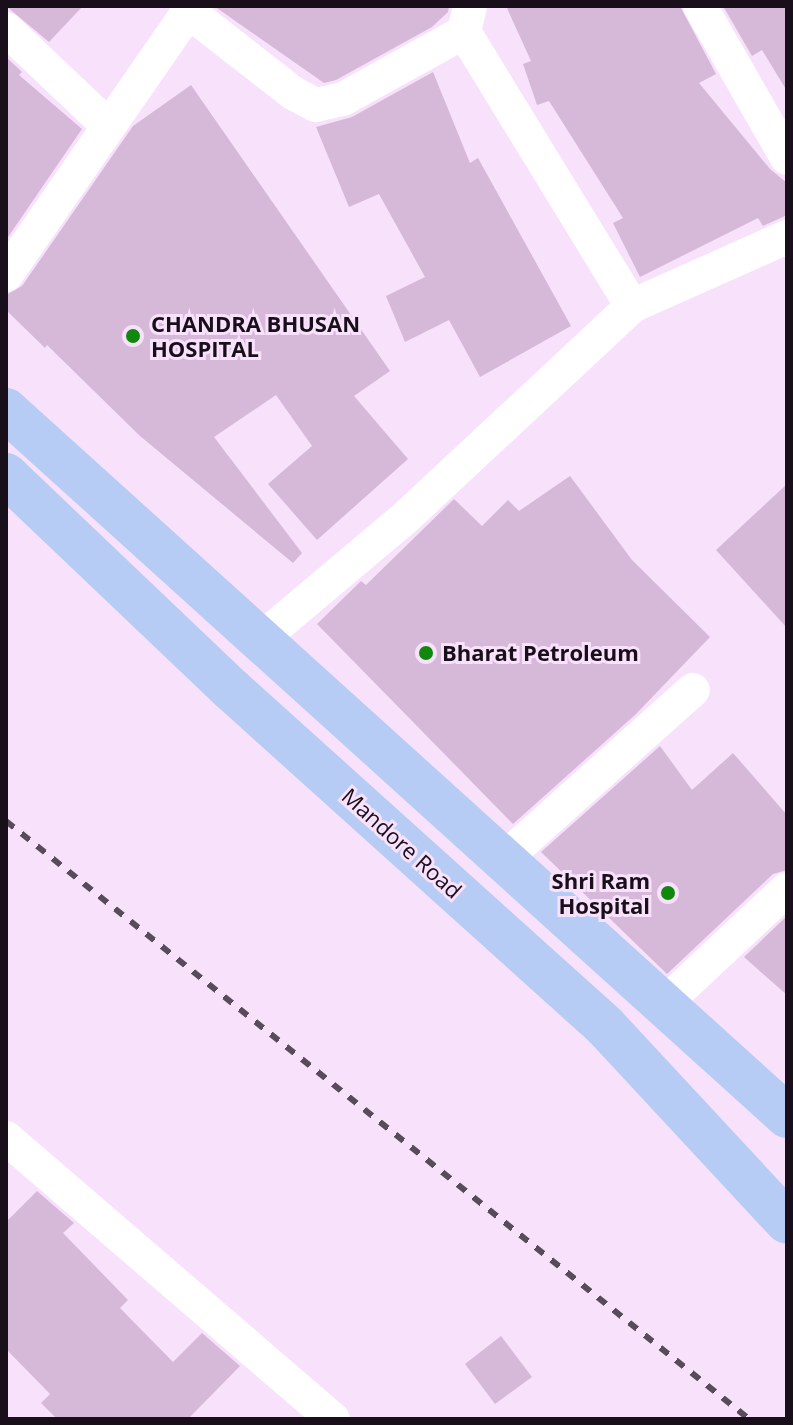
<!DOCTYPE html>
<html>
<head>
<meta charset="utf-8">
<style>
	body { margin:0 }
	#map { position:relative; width:793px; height:1425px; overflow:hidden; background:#f8e1fb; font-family:"Open Sans",sans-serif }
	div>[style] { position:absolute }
	.building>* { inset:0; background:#d6b9d9 }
	.minor>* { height:34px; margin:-17px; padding:0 17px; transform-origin:17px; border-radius:17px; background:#fff }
	.trunk>* { height:44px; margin:-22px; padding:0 22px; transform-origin:22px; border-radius:22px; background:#b6ccf4 }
	.rail>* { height:6px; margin-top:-3px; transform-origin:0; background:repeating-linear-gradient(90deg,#594b5b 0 10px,transparent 0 20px) }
	.dots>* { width:22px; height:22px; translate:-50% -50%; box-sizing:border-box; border:4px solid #f8e1fb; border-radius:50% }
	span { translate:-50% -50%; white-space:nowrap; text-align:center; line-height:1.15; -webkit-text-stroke:6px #f8e1fb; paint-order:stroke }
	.poi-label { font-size:22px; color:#190f1a; font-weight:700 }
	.left { translate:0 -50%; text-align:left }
	.right { translate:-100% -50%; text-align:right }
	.street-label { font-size:22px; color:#190f1a }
	.frame { position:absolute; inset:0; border:8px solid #190f1a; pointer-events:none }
</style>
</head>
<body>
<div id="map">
	<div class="building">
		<i style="clip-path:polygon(6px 6px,83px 6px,49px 42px)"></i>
		<i style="clip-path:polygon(214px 6px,449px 6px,448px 12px,432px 27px,336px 80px,324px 83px)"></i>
		<i style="clip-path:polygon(506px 6px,680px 6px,716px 74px,699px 83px,770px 169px,787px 183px,787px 215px,763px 226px,758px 218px,640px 277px,613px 223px,623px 218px,549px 101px,537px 105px,523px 64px,531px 61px)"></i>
		<i style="clip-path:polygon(723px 6px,787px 6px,787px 91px,762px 50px,752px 56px)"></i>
		<i style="clip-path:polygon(6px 57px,22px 72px,19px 75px,82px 129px,6px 240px)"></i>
		<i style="clip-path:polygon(433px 72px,470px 163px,478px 158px,571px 326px,480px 377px,449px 320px,405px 342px,386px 296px,425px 277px,379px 194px,349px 207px,316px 127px,352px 117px)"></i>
		<i style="clip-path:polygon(191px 85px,390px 371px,354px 396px,408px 459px,317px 540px,268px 484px,312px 446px,276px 395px,214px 437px,302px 553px,293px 563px,140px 436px,47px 345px,45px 348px,6px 310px,6px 295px,22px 286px,133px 126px)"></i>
		<i style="clip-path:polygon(570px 476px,632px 560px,710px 637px,636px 714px,513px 824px,317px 624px,361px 581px,366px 585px,454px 499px,482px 526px,508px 500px,519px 511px)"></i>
		<i style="clip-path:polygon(787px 484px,787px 628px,716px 550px)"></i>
		<i style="clip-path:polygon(660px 746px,692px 790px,733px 753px,787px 815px,787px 870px,773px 874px,667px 974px,541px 852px)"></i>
		<i style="clip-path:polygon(787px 916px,787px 995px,744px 957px)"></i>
		<i style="clip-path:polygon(37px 1191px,74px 1223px,63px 1233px,128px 1300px,120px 1308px,173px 1362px,202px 1333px,240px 1366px,188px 1419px,57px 1419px,41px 1403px,50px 1394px,6px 1349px,6px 1222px)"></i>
		<i style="clip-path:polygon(501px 1336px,532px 1377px,495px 1404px,465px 1364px)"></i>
	</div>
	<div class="minor">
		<i style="left:470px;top:6px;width:27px;rotate:103deg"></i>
		<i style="left:464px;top:32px;width:321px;rotate:58.5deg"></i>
		<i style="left:700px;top:6px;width:175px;rotate:60.2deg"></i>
		<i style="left:188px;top:11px;width:133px;rotate:38deg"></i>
		<i style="left:293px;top:93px;width:26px;rotate:28deg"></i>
		<i style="left:316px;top:105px;width:28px;rotate:-13deg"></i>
		<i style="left:343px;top:99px;width:138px;rotate:-29deg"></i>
		<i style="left:6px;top:29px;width:139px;rotate:43.5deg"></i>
		<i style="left:6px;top:275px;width:327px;rotate:-55.3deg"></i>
		<i style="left:260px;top:640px;width:191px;rotate:-40.1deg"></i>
		<i style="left:406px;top:517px;width:309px;rotate:-43deg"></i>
		<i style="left:632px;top:306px;width:170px;rotate:-24deg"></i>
		<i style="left:505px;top:858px;width:252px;rotate:-41.8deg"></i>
		<i style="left:662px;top:1006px;width:171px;rotate:-43.1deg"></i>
		<i style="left:6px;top:1138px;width:431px;rotate:40.7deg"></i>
	</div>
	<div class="trunk">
		<i style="left:6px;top:410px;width:1053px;rotate:42.11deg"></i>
		<i style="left:6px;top:475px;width:312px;rotate:43.6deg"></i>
		<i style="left:232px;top:690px;width:502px;rotate:42.01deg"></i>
		<i style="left:605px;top:1026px;width:267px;rotate:47.1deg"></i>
	</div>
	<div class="rail">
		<i style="left:6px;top:821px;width:954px;rotate:38.83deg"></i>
	</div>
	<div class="dots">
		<i style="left:133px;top:336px;background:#10880c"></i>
		<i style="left:426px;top:653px;background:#10880c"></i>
		<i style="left:668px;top:893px;background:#10880c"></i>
	</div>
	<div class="poi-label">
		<span class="left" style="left:151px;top:336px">CHANDRA BHUSAN<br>HOSPITAL</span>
		<span class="left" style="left:442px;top:653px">Bharat Petroleum</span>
		<span class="right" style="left:650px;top:893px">Shri Ram<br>Hospital</span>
	</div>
	<div class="street-label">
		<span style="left:402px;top:843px;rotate:42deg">Mandore Road</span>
	</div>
	<div class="frame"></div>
</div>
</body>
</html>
